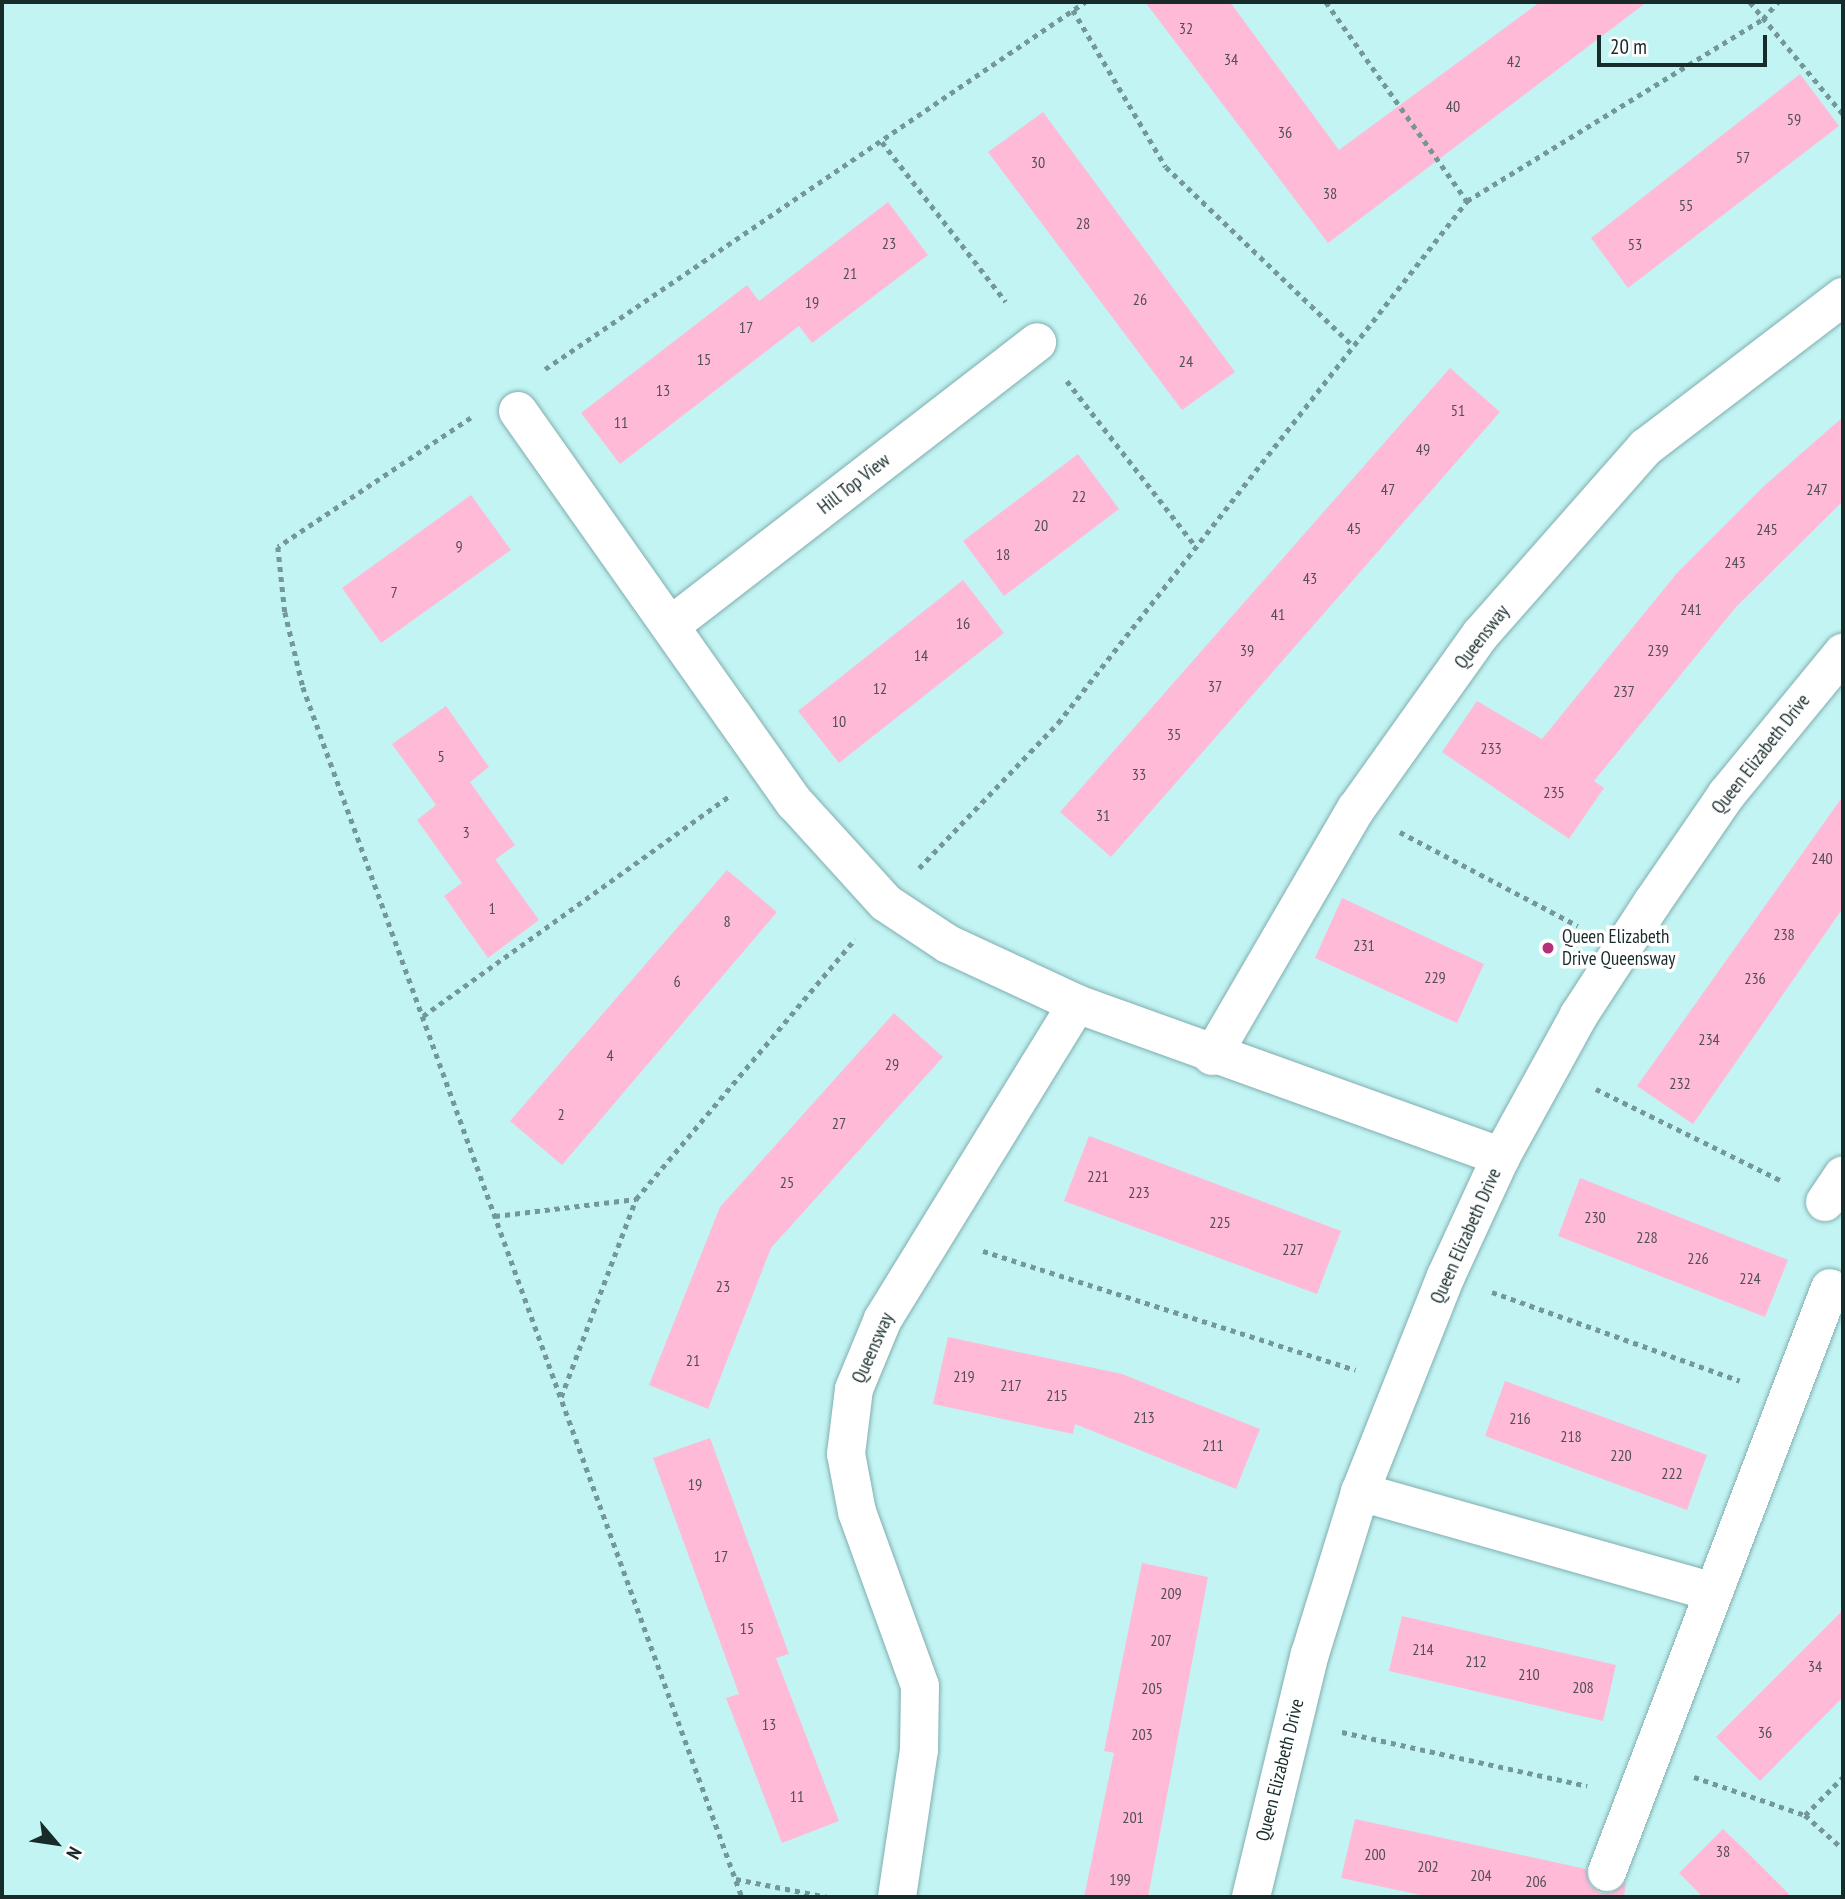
<!DOCTYPE html>
<html>
<head>
<meta charset="utf-8">
<style>
	body { margin:0 }
	#map { position:relative; width:1845px; height:1899px; overflow:hidden; background:#c3f4f4; font-family:"PT Sans Narrow",sans-serif }
	div>[style] { position:absolute }
	.building>* { inset:0; background:#ffbad8 }
	.path>* { height:4.5px; margin-top:-2.25px; transform-origin:0; background:repeating-linear-gradient(90deg,#749797 0 5px,transparent 0 10px) }
	.roads { filter:drop-shadow(0 0 2px #80aeaf) drop-shadow(0 0 2px #80aeaf) }
	.minor>* { height:38px; margin:-19px; padding:0 19px; transform-origin:19px; border-radius:19px; background:#fff }
	.dots>* { width:19px; height:19px; translate:-50% -50%; box-sizing:border-box; border:4px solid #fff; border-radius:50% }
	span { translate:-50% -50%; white-space:nowrap; text-align:center; line-height:1.15; -webkit-text-stroke:7px #fff; paint-order:stroke }
	.number-label { font-size:16px; color:#524f56 }
	.number-label span { -webkit-text-stroke-width:0 }
	.street-label { font-size:19px; color:#182b2b }
	.poi-label { font-size:19px; color:#182b2b }
	.left { translate:0 -50%; text-align:left }
	.frame { position:absolute; inset:0; border:4px solid #182b2b; pointer-events:none }
	.north { position:absolute; left:21px; top:1808px; width:70px; height:70px; -webkit-text-stroke:5px #fff; paint-order:stroke; rotate:119deg; font-size:19px; font-weight:700; line-height:28px; text-align:center; color:#182b2b }
	.north::after { content:''; display:block; margin:auto; width:24px; height:32px; background:#182b2b; clip-path:polygon(50% 0,100% 100%,50% 72%,0 100%) }
	.scale { position:absolute; left:1597px; top:35px; width:170px; height:32px; box-sizing:border-box; border:4px solid #182b2b; border-top:0; padding-left:9px; font-size:21px; line-height:24px; white-space:nowrap; color:#182b2b; -webkit-text-stroke:5px #fff; paint-order:stroke }
</style>
</head>
<body>
<div id="map">
	<div class="building">
		<i style="clip-path:polygon(1145px 2px,1230px 2px,1339px 150px,1540px 2px,1647px 2px,1328px 243px)"></i>
		<i style="clip-path:polygon(1800px 74px,1839px 126px,1628px 288px,1591px 238px)"></i>
		<i style="clip-path:polygon(1043px 112px,1235px 372px,1182px 410px,988px 152px)"></i>
		<i style="clip-path:polygon(888px 202px,928px 255px,812px 343px,799px 326px,620px 464px,581px 413px,747px 285px,759px 301px)"></i>
		<i style="clip-path:polygon(1450px 368px,1500px 412px,1111px 857px,1060px 812px)"></i>
		<i style="clip-path:polygon(1843px 417px,1843px 501px,1736px 607px,1594px 781px,1604px 788px,1569px 839px,1442px 752px,1477px 701px,1542px 739px,1677px 573px,1764px 486px)"></i>
		<i style="clip-path:polygon(1078px 454px,1119px 509px,1004px 596px,963px 541px)"></i>
		<i style="clip-path:polygon(471px 495px,511px 550px,381px 643px,342px 588px)"></i>
		<i style="clip-path:polygon(963px 580px,1004px 633px,839px 763px,798px 711px)"></i>
		<i style="clip-path:polygon(446px 706px,489px 767px,470px 782px,515px 845px,485px 867px,495px 859px,539px 920px,488px 958px,444px 896px,462px 883px,417px 820px,436px 805px,392px 744px)"></i>
		<i style="clip-path:polygon(1843px 796px,1843px 908px,1693px 1124px,1637px 1086px)"></i>
		<i style="clip-path:polygon(727px 870px,777px 912px,562px 1165px,510px 1121px)"></i>
		<i style="clip-path:polygon(1342px 898px,1484px 964px,1457px 1023px,1315px 958px)"></i>
		<i style="clip-path:polygon(894px 1013px,943px 1057px,771px 1248px,708px 1409px,649px 1385px,720px 1207px)"></i>
		<i style="clip-path:polygon(1089px 1136px,1341px 1231px,1317px 1294px,1064px 1201px)"></i>
		<i style="clip-path:polygon(1580px 1178px,1788px 1260px,1765px 1317px,1558px 1236px)"></i>
		<i style="clip-path:polygon(948px 1337px,1122px 1374px,1260px 1429px,1236px 1489px,1075px 1424px,1073px 1434px,933px 1404px)"></i>
		<i style="clip-path:polygon(1505px 1381px,1707px 1455px,1687px 1510px,1485px 1436px)"></i>
		<i style="clip-path:polygon(710px 1438px,789px 1654px,776px 1658px,839px 1821px,782px 1843px,726px 1698px,739px 1694px,653px 1458px)"></i>
		<i style="clip-path:polygon(1142px 1563px,1208px 1577px,1148px 1897px,1084px 1897px,1114px 1753px,1104px 1751px)"></i>
		<i style="clip-path:polygon(1843px 1610px,1843px 1697px,1760px 1781px,1716px 1737px)"></i>
		<i style="clip-path:polygon(1402px 1616px,1616px 1665px,1603px 1721px,1389px 1671px)"></i>
		<i style="clip-path:polygon(1355px 1819px,1586px 1869px,1590px 1885px,1600px 1893px,1611px 1893px,1626px 1882px,1624px 1897px,1430px 1897px,1341px 1878px)"></i>
		<i style="clip-path:polygon(1723px 1829px,1748px 1853px,1792px 1897px,1703px 1897px,1679px 1873px)"></i>
	</div>
	<div class="path">
		<i style="left:1326px;top:2px;width:244px;rotate:54.7deg"></i>
		<i style="left:1750px;top:2px;width:146px;rotate:50.3deg"></i>
		<i style="left:1073px;top:10px;width:182px;rotate:59.4deg"></i>
		<i style="left:1166px;top:167px;width:259px;rotate:43.7deg"></i>
		<i style="left:882px;top:142px;width:202px;rotate:52.2deg"></i>
		<i style="left:545px;top:369px;width:653px;rotate:-34.2deg"></i>
		<i style="left:1067px;top:381px;width:210px;rotate:52.1deg"></i>
		<i style="left:471px;top:418px;width:232px;rotate:146.2deg"></i>
		<i style="left:278px;top:547px;width:65px;rotate:83.9deg"></i>
		<i style="left:285px;top:612px;width:77px;rotate:76.5deg"></i>
		<i style="left:303px;top:687px;width:1287px;rotate:70.06deg"></i>
		<i style="left:1400px;top:832px;width:201px;rotate:27.8deg"></i>
		<i style="left:919px;top:868px;width:201px;rotate:-46.2deg"></i>
		<i style="left:1058px;top:723px;width:663px;rotate:-51.92deg"></i>
		<i style="left:1467px;top:201px;width:347px;rotate:-31.6deg"></i>
		<i style="left:1763px;top:19px;width:23px;rotate:-49deg"></i>
		<i style="left:423px;top:1016px;width:377px;rotate:-35.7deg"></i>
		<i style="left:1596px;top:1089px;width:208px;rotate:26.3deg"></i>
		<i style="left:495px;top:1216px;width:142px;rotate:-6.9deg"></i>
		<i style="left:983px;top:1251px;width:391px;rotate:17.7deg"></i>
		<i style="left:1492px;top:1292px;width:263px;rotate:19.7deg"></i>
		<i style="left:561px;top:1397px;width:212px;rotate:-69.3deg"></i>
		<i style="left:636px;top:1199px;width:340px;rotate:-49.9deg"></i>
		<i style="left:1342px;top:1732px;width:251px;rotate:12.4deg"></i>
		<i style="left:1694px;top:1777px;width:117px;rotate:18.9deg"></i>
		<i style="left:1805px;top:1815px;width:54px;rotate:-45deg"></i>
		<i style="left:1805px;top:1815px;width:51px;rotate:41.8deg"></i>
		<i style="left:736px;top:1879px;width:93px;rotate:11.2deg"></i>
	</div>
	<div class="roads">
		<div class="minor">
			<i style="left:518px;top:411px;width:480px;rotate:54.8deg"></i>
			<i style="left:795px;top:803px;width:135px;rotate:47.7deg"></i>
			<i style="left:886px;top:903px;width:74px;rotate:33.5deg"></i>
			<i style="left:948px;top:944px;width:142px;rotate:24.9deg"></i>
			<i style="left:1077px;top:1004px;width:451px;rotate:19.8deg"></i>
			<i style="left:670px;top:626px;width:464px;rotate:-37.7deg"></i>
			<i style="left:1212px;top:1056px;width:286px;rotate:-59.8deg"></i>
			<i style="left:1356px;top:809px;width:215px;rotate:-54.5deg"></i>
			<i style="left:1481px;top:634px;width:249px;rotate:-48.6deg"></i>
			<i style="left:1646px;top:447px;width:248px;rotate:-37.3deg"></i>
			<i style="left:1825px;top:1202px;width:32px;rotate:-56deg"></i>
			<i style="left:1360px;top:1492px;width:367px;rotate:15.8deg"></i>
			<i style="left:1607px;top:1872px;width:625px;rotate:-69.1deg"></i>
			<i style="left:897px;top:1897px;width:149px;rotate:-81.5deg"></i>
			<i style="left:919px;top:1750px;width:64px;rotate:-89.1deg"></i>
			<i style="left:920px;top:1686px;width:185px;rotate:-109.9deg"></i>
			<i style="left:857px;top:1512px;width:59px;rotate:-100.7deg"></i>
			<i style="left:846px;top:1454px;width:65px;rotate:-83deg"></i>
			<i style="left:854px;top:1389px;width:76px;rotate:-67.5deg"></i>
			<i style="left:883px;top:1319px;width:370px;rotate:-58.4deg"></i>
			<i style="left:1251px;top:1897px;width:250px;rotate:-76.4deg"></i>
			<i style="left:1310px;top:1654px;width:170px;rotate:-72.8deg"></i>
			<i style="left:1360px;top:1492px;width:232px;rotate:-68.3deg"></i>
			<i style="left:1446px;top:1276px;width:131px;rotate:-65.2deg"></i>
			<i style="left:1501px;top:1157px;width:162px;rotate:-61.2deg"></i>
			<i style="left:1579px;top:1015px;width:134px;rotate:-56.9deg"></i>
			<i style="left:1652px;top:903px;width:132px;rotate:-55.5deg"></i>
			<i style="left:1727px;top:794px;width:183px;rotate:-50.6deg"></i>
		</div>
	</div>
	<div class="dots">
		<i style="left:1548px;top:948px;background:#b5327a"></i>
	</div>
	<div class="number-label">
		<span style="left:1186px;top:28px">32</span>
		<span style="left:1231px;top:59px">34</span>
		<span style="left:1514px;top:61px">42</span>
		<span style="left:1453px;top:106px">40</span>
		<span style="left:1794px;top:119px">59</span>
		<span style="left:1285px;top:132px">36</span>
		<span style="left:1743px;top:157px">57</span>
		<span style="left:1038px;top:162px">30</span>
		<span style="left:1330px;top:193px">38</span>
		<span style="left:1686px;top:205px">55</span>
		<span style="left:1083px;top:223px">28</span>
		<span style="left:889px;top:243px">23</span>
		<span style="left:1635px;top:244px">53</span>
		<span style="left:850px;top:273px">21</span>
		<span style="left:1140px;top:299px">26</span>
		<span style="left:812px;top:302px">19</span>
		<span style="left:746px;top:327px">17</span>
		<span style="left:704px;top:359px">15</span>
		<span style="left:1186px;top:361px">24</span>
		<span style="left:663px;top:390px">13</span>
		<span style="left:1458px;top:410px">51</span>
		<span style="left:621px;top:422px">11</span>
		<span style="left:1423px;top:449px">49</span>
		<span style="left:1388px;top:489px">47</span>
		<span style="left:1817px;top:489px">247</span>
		<span style="left:1079px;top:496px">22</span>
		<span style="left:1041px;top:525px">20</span>
		<span style="left:1354px;top:528px">45</span>
		<span style="left:1767px;top:529px">245</span>
		<span style="left:459px;top:546px">9</span>
		<span style="left:1003px;top:554px">18</span>
		<span style="left:1735px;top:562px">243</span>
		<span style="left:1310px;top:578px">43</span>
		<span style="left:394px;top:592px">7</span>
		<span style="left:1691px;top:609px">241</span>
		<span style="left:1278px;top:614px">41</span>
		<span style="left:963px;top:623px">16</span>
		<span style="left:1247px;top:650px">39</span>
		<span style="left:1658px;top:650px">239</span>
		<span style="left:921px;top:655px">14</span>
		<span style="left:1215px;top:686px">37</span>
		<span style="left:880px;top:688px">12</span>
		<span style="left:1624px;top:691px">237</span>
		<span style="left:839px;top:721px">10</span>
		<span style="left:1174px;top:734px">35</span>
		<span style="left:1491px;top:748px">233</span>
		<span style="left:441px;top:756px">5</span>
		<span style="left:1139px;top:774px">33</span>
		<span style="left:1554px;top:792px">235</span>
		<span style="left:1103px;top:815px">31</span>
		<span style="left:466px;top:832px">3</span>
		<span style="left:1822px;top:858px">240</span>
		<span style="left:492px;top:908px">1</span>
		<span style="left:727px;top:921px">8</span>
		<span style="left:1784px;top:934px">238</span>
		<span style="left:1364px;top:945px">231</span>
		<span style="left:1435px;top:977px">229</span>
		<span style="left:1755px;top:978px">236</span>
		<span style="left:677px;top:981px">6</span>
		<span style="left:1709px;top:1039px">234</span>
		<span style="left:610px;top:1055px">4</span>
		<span style="left:892px;top:1064px">29</span>
		<span style="left:1680px;top:1083px">232</span>
		<span style="left:561px;top:1114px">2</span>
		<span style="left:839px;top:1123px">27</span>
		<span style="left:1098px;top:1176px">221</span>
		<span style="left:787px;top:1182px">25</span>
		<span style="left:1139px;top:1192px">223</span>
		<span style="left:1595px;top:1217px">230</span>
		<span style="left:1220px;top:1222px">225</span>
		<span style="left:1647px;top:1237px">228</span>
		<span style="left:1293px;top:1249px">227</span>
		<span style="left:1698px;top:1258px">226</span>
		<span style="left:1750px;top:1278px">224</span>
		<span style="left:723px;top:1286px">23</span>
		<span style="left:693px;top:1360px">21</span>
		<span style="left:964px;top:1376px">219</span>
		<span style="left:1011px;top:1385px">217</span>
		<span style="left:1057px;top:1395px">215</span>
		<span style="left:1144px;top:1417px">213</span>
		<span style="left:1520px;top:1418px">216</span>
		<span style="left:1571px;top:1436px">218</span>
		<span style="left:1213px;top:1445px">211</span>
		<span style="left:1621px;top:1455px">220</span>
		<span style="left:1672px;top:1473px">222</span>
		<span style="left:695px;top:1484px">19</span>
		<span style="left:721px;top:1556px">17</span>
		<span style="left:1171px;top:1593px">209</span>
		<span style="left:747px;top:1628px">15</span>
		<span style="left:1161px;top:1640px">207</span>
		<span style="left:1423px;top:1649px">214</span>
		<span style="left:1476px;top:1661px">212</span>
		<span style="left:1815px;top:1666px">34</span>
		<span style="left:1529px;top:1674px">210</span>
		<span style="left:1583px;top:1687px">208</span>
		<span style="left:1152px;top:1688px">205</span>
		<span style="left:769px;top:1724px">13</span>
		<span style="left:1765px;top:1732px">36</span>
		<span style="left:1142px;top:1734px">203</span>
		<span style="left:797px;top:1796px">11</span>
		<span style="left:1133px;top:1817px">201</span>
		<span style="left:1723px;top:1851px">38</span>
		<span style="left:1375px;top:1854px">200</span>
		<span style="left:1428px;top:1866px">202</span>
		<span style="left:1481px;top:1875px">204</span>
		<span style="left:1120px;top:1879px">199</span>
		<span style="left:1536px;top:1881px">206</span>
	</div>
	<div class="street-label">
		<span style="left:854px;top:484px;rotate:-38deg">Hill Top View</span>
		<span style="left:1482px;top:637px;rotate:-52deg">Queensway</span>
		<span style="left:1761px;top:754px;rotate:-52deg">Queen Elizabeth Drive</span>
		<span style="left:1466px;top:1236px;rotate:-66deg">Queen Elizabeth Drive</span>
		<span style="left:873px;top:1348px;rotate:-66deg">Queensway</span>
		<span style="left:1280px;top:1770px;rotate:-76deg">Queen Elizabeth Drive</span>
	</div>
	<div class="poi-label">
		<span class="left" style="left:1562px;top:948px">Queen Elizabeth<br>Drive Queensway</span>
	</div>
	<div class="frame"></div>
	<div class="north">N</div>
	<div class="scale">20 m</div>
</div>
</body>
</html>
